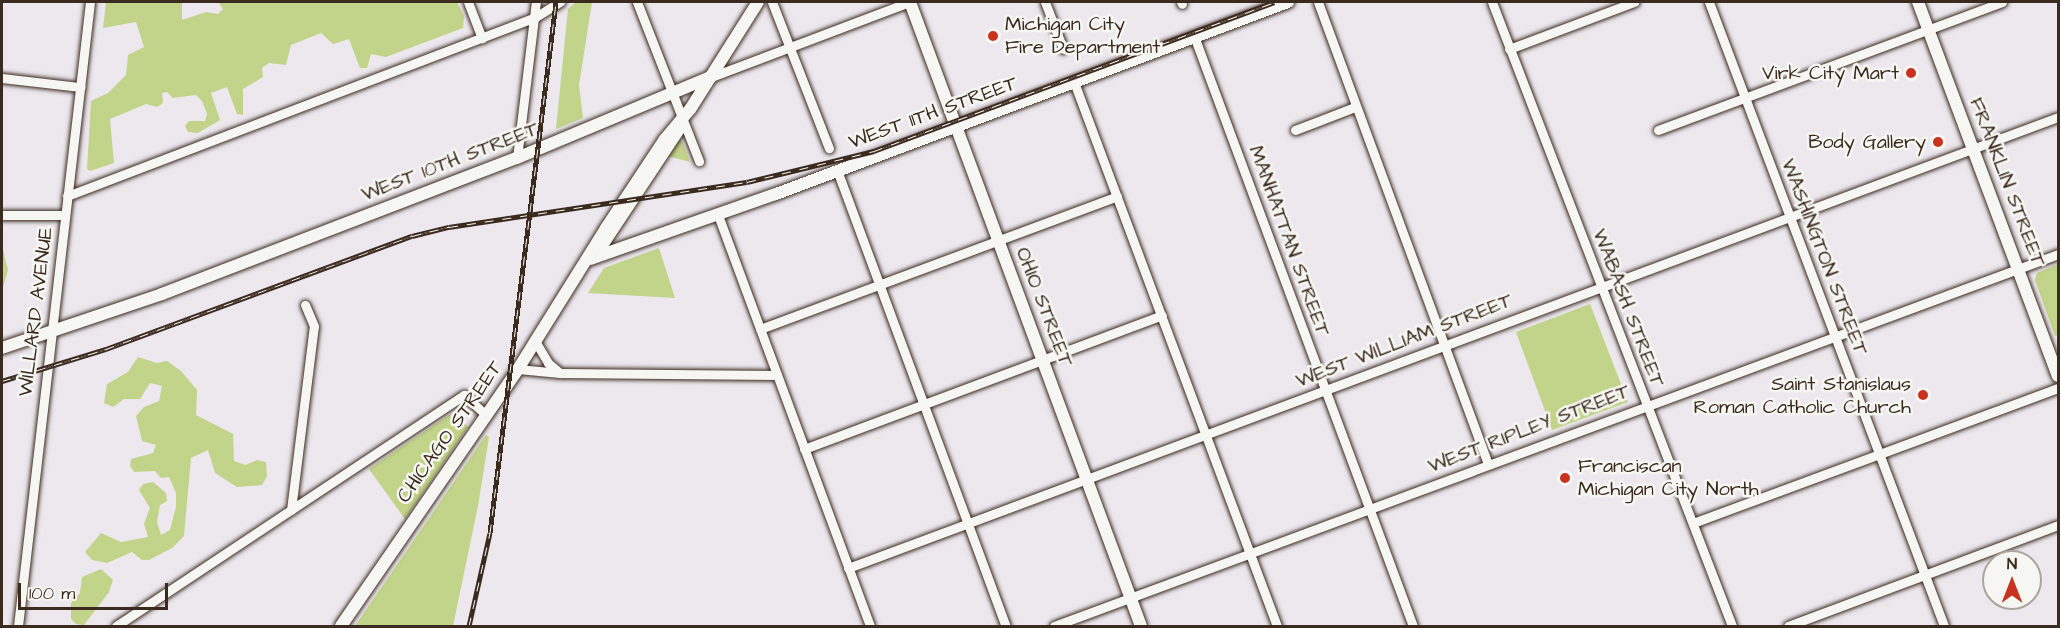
<!DOCTYPE html>
<html>
<head>
<meta charset="utf-8">
<style>
	body { margin:0 }
	#map { position:relative; width:2060px; height:628px; overflow:hidden; background:#ece8ee; font-family:"Architects Daughter",sans-serif }
	div>[style] { position:absolute }
	.green>* { inset:0; background:#c2d489 }
	.roads { filter:drop-shadow(0 0 2px #3b2a1e) drop-shadow(0 0 2px #3b2a1e) }
	.street>* { height:9px; margin:-4.5px; padding:0 4.5px; transform-origin:4.5px; border-radius:4.5px; background:#f6f6f2 }
	.secondary>* { height:12px; margin:-6px; padding:0 6px; transform-origin:6px; border-radius:6px; background:#f6f6f2 }
	.rail>* { height:5px; margin-top:-2.5px; transform-origin:0; background:repeating-linear-gradient(90deg,#f6f6f2 0 9px,#3b2a1e 0 18px); box-sizing:border-box; border-block:2px solid #3b2a1e }
	.dots>* { width:16px; height:16px; translate:-50% -50%; box-sizing:border-box; border:3px solid #f6f6f2; border-radius:50% }
	span { translate:-50% -50%; white-space:nowrap; text-align:center; line-height:1.15; -webkit-text-stroke:5px #f6f6f2; paint-order:stroke }
	.poi-label { font-size:20px; color:#3b2a1e }
	.left { translate:0 -50%; text-align:left }
	.right { translate:-100% -50%; text-align:right }
	.street-label { font-size:20px; color:#3b2a1e }
	.frame { position:absolute; inset:0; border:3px solid #3b2a1e; pointer-events:none }
	.north { position:absolute; left:1982px; top:550px; width:60px; height:60px; box-sizing:border-box; background:#f6f6f2; border:2px solid #aba49d; border-radius:50%; rotate:0deg; font-size:16px; font-weight:700; line-height:24px; text-align:center; color:#3b2a1e }
	.north::after { content:''; display:block; margin:auto; width:21px; height:27px; background:#c8321e; clip-path:polygon(50% 0,100% 100%,50% 72%,0 100%) }
	.scale { position:absolute; left:18px; top:583px; width:150px; height:27px; box-sizing:border-box; border:3px solid #3b2a1e; border-top:0; padding-left:8px; font-size:18px; line-height:21px; white-space:nowrap; color:#3b2a1e; -webkit-text-stroke:4px #f6f6f2; paint-order:stroke }
</style>
</head>
<body>
<div id="map">
	<div class="green">
		<i style="clip-path:polygon(106px 2px,182px 2px,182px 20px,206px 12px,218px 14px,223px 9px,218px 2px,457px 2px,464px 16px,463px 28px,386px 57px,371px 54px,367px 68px,360px 68px,349px 39px,333px 44px,321px 33px,291px 45px,286px 65px,269px 63px,262px 68px,263px 77px,243px 89px,243px 115px,237px 114px,227px 87px,211px 93px,220px 120px,198px 133px,188px 132px,185px 126px,189px 121px,205px 121px,207px 114px,202px 101px,196px 95px,173px 98px,167px 92px,162px 93px,163px 103px,157px 107px,146px 104px,110px 119px,114px 163px,90px 171px,87px 169px,91px 101px,108px 93px,126px 75px,128px 55px,144px 47px,136px 22px,103px 28px)"></i>
		<i style="clip-path:polygon(576px 2px,592px 2px,579px 85px,583px 118px,556px 129px,568px 9px)"></i>
		<i style="clip-path:polygon(679px 139px,683px 143px,690px 162px,667px 156px)"></i>
		<i style="clip-path:polygon(2px 245px,8px 270px,2px 291px)"></i>
		<i style="clip-path:polygon(659px 248px,675px 298px,588px 293px,604px 268px)"></i>
		<i style="clip-path:polygon(2058px 264px,2058px 335px,2055px 336px,2035px 280px,2037px 273px)"></i>
		<i style="clip-path:polygon(1590px 304px,1628px 402px,1552px 430px,1516px 332px)"></i>
		<i style="clip-path:polygon(138px 357px,157px 363px,167px 361px,181px 371px,197px 390px,196px 415px,233px 434px,234px 461px,245px 465px,257px 460px,266px 462px,267px 476px,262px 485px,237px 487px,215px 473px,208px 450px,191px 458px,184px 536px,172px 548px,149px 560px,142px 560px,132px 552px,107px 563px,92px 560px,85px 552px,101px 533px,121px 542px,148px 537px,144px 524px,150px 508px,139px 490px,143px 484px,153px 482px,166px 493px,167px 501px,160px 505px,157px 522px,161px 535px,170px 530px,176px 507px,176px 493px,169px 477px,161px 478px,155px 471px,134px 472px,130px 466px,131px 459px,153px 453px,156px 445px,142px 441px,136px 416px,144px 407px,159px 401px,162px 386px,150px 383px,140px 399px,124px 399px,113px 407px,104px 403px,107px 384px,128px 372px)"></i>
		<i style="clip-path:polygon(457px 414px,468px 427px,405px 519px,369px 469px,449px 415px)"></i>
		<i style="clip-path:polygon(486px 435px,489px 437px,478px 506px,453px 626px,355px 626px)"></i>
		<i style="clip-path:polygon(101px 569px,113px 580px,109px 592px,84px 625px,76px 624px,71px 619px,71px 603px,80px 593px,82px 577px)"></i>
	</div>
	<div class="roads">
		<div class="street">
			<i style="left:468px;top:2px;width:39px;rotate:69deg"></i>
			<i style="left:637px;top:2px;width:171px;rotate:68.7deg"></i>
			<i style="left:772px;top:2px;width:157px;rotate:68.7deg"></i>
			<i style="left:1045px;top:2px;width:50px;rotate:69deg"></i>
			<i style="left:1181px;top:2px;width:2px;rotate:63deg"></i>
			<i style="left:1318px;top:2px;width:492px;rotate:69.8deg"></i>
			<i style="left:1492px;top:2px;width:669px;rotate:68.96deg"></i>
			<i style="left:1709px;top:2px;width:667px;rotate:69.36deg"></i>
			<i style="left:1194px;top:36px;width:629px;rotate:69.64deg"></i>
			<i style="left:1509px;top:49px;width:134px;rotate:-20.6deg"></i>
			<i style="left:711px;top:77px;width:212px;rotate:-20.7deg"></i>
			<i style="left:2px;top:78px;width:79px;rotate:6.6deg"></i>
			<i style="left:1074px;top:82px;width:581px;rotate:69.54deg"></i>
			<i style="left:1295px;top:130px;width:64px;rotate:-21deg"></i>
			<i style="left:1658px;top:130px;width:367px;rotate:-20.4deg"></i>
			<i style="left:517px;top:158px;width:157px;rotate:-83.1deg"></i>
			<i style="left:837px;top:170px;width:486px;rotate:69.7deg"></i>
			<i style="left:67px;top:196px;width:500px;rotate:-20.9deg"></i>
			<i style="left:534px;top:18px;width:31px;rotate:-32deg"></i>
			<i style="left:2px;top:215px;width:63px"></i>
			<i style="left:718px;top:215px;width:438px;rotate:69.7deg"></i>
			<i style="left:760px;top:329px;width:381px;rotate:-20.4deg"></i>
			<i style="left:535px;top:341px;width:26px;rotate:59deg"></i>
			<i style="left:548px;top:363px;width:16px;rotate:40deg"></i>
			<i style="left:518px;top:369px;width:42px;rotate:5.4deg"></i>
			<i style="left:560px;top:373px;width:217px;rotate:0.5deg"></i>
			<i style="left:804px;top:449px;width:382px;rotate:-20.5deg"></i>
			<i style="left:291px;top:510px;width:185px;rotate:-82.9deg"></i>
			<i style="left:314px;top:326px;width:23px;rotate:-113deg"></i>
			<i style="left:1693px;top:523px;width:389px;rotate:-20.3deg"></i>
			<i style="left:848px;top:568px;width:1291px;rotate:-20.44deg"></i>
			<i style="left:18px;top:626px;width:628px;rotate:-83.42deg"></i>
			<i style="left:116px;top:626px;width:418px;rotate:-33.6deg"></i>
			<i style="left:464px;top:395px;width:28px;rotate:42deg"></i>
			<i style="left:1054px;top:626px;width:1071px;rotate:-20.33deg"></i>
			<i style="left:1788px;top:626px;width:288px;rotate:-20.5deg"></i>
		</div>
		<div class="secondary">
			<i style="left:910px;top:2px;width:665px;rotate:69.69deg"></i>
			<i style="left:1918px;top:2px;width:399px;rotate:69.5deg"></i>
			<i style="left:603px;top:244px;width:138px;rotate:-56.5deg"></i>
			<i style="left:590px;top:259px;width:197px;rotate:-19.3deg"></i>
			<i style="left:776px;top:194px;width:547px;rotate:-20.56deg"></i>
			<i style="left:2px;top:348px;width:169px;rotate:-18.6deg"></i>
			<i style="left:162px;top:294px;width:380px;rotate:-21deg"></i>
			<i style="left:517px;top:158px;width:210px;rotate:-22.7deg"></i>
			<i style="left:341px;top:626px;width:312px;rotate:-55.4deg"></i>
			<i style="left:518px;top:369px;width:166px;rotate:-58deg"></i>
			<i style="left:606px;top:228px;width:107px;rotate:-56.5deg"></i>
			<i style="left:665px;top:139px;width:40px;rotate:-50deg"></i>
			<i style="left:691px;top:108px;width:125px;rotate:-57.7deg"></i>
		</div>
	</div>
	<div class="rail">
		<i style="left:2px;top:381px;width:109px;rotate:-17.1deg"></i>
		<i style="left:106px;top:349px;width:326px;rotate:-20.3deg"></i>
		<i style="left:412px;top:236px;width:38px;rotate:-14deg"></i>
		<i style="left:449px;top:227px;width:301px;rotate:-8.6deg"></i>
		<i style="left:747px;top:182px;width:131px;rotate:-13.7deg"></i>
		<i style="left:874px;top:151px;width:427px;rotate:-20.4deg"></i>
		<i style="left:469px;top:626px;width:95px;rotate:-77.3deg"></i>
		<i style="left:490px;top:533px;width:535px;rotate:-82.91deg"></i>
	</div>
	<div class="dots">
		<i style="left:993px;top:36px;background:#c8321e"></i>
		<i style="left:1911px;top:73px;background:#c8321e"></i>
		<i style="left:1938px;top:142px;background:#c8321e"></i>
		<i style="left:1923px;top:395px;background:#c8321e"></i>
		<i style="left:1565px;top:478px;background:#c8321e"></i>
	</div>
	<div class="poi-label">
		<span class="left" style="left:1005px;top:36px">Michigan City<br>Fire Department</span>
		<span class="right" style="left:1899px;top:73px">Virk City Mart</span>
		<span class="right" style="left:1926px;top:142px">Body Gallery</span>
		<span class="right" style="left:1911px;top:396px">Saint Stanislaus<br>Roman Catholic Church</span>
		<span class="left" style="left:1578px;top:478px">Franciscan<br>Michigan City North</span>
	</div>
	<div class="street-label">
		<span style="left:933px;top:113px;rotate:-20deg">WEST 11TH STREET</span>
		<span style="left:450px;top:162px;rotate:-21deg">WEST 10TH STREET</span>
		<span style="left:2007px;top:182px;rotate:69deg">FRANKLIN STREET</span>
		<span style="left:1289px;top:241px;rotate:70deg">MANHATTAN STREET</span>
		<span style="left:1824px;top:257px;rotate:69deg">WASHINGTON STREET</span>
		<span style="left:1044px;top:307px;rotate:69deg">OHIO STREET</span>
		<span style="left:1628px;top:308px;rotate:69deg">WABASH STREET</span>
		<span style="left:36px;top:312px;rotate:-83deg">WILLARD AVENUE</span>
		<span style="left:1404px;top:341px;rotate:-21deg">WEST WILLIAM STREET</span>
		<span style="left:1529px;top:429px;rotate:-21deg">WEST RIPLEY STREET</span>
		<span style="left:450px;top:432px;rotate:-55deg">CHICAGO STREET</span>
	</div>
	<div class="frame"></div>
	<div class="north">N</div>
	<div class="scale">100 m</div>
</div>
</body>
</html>
